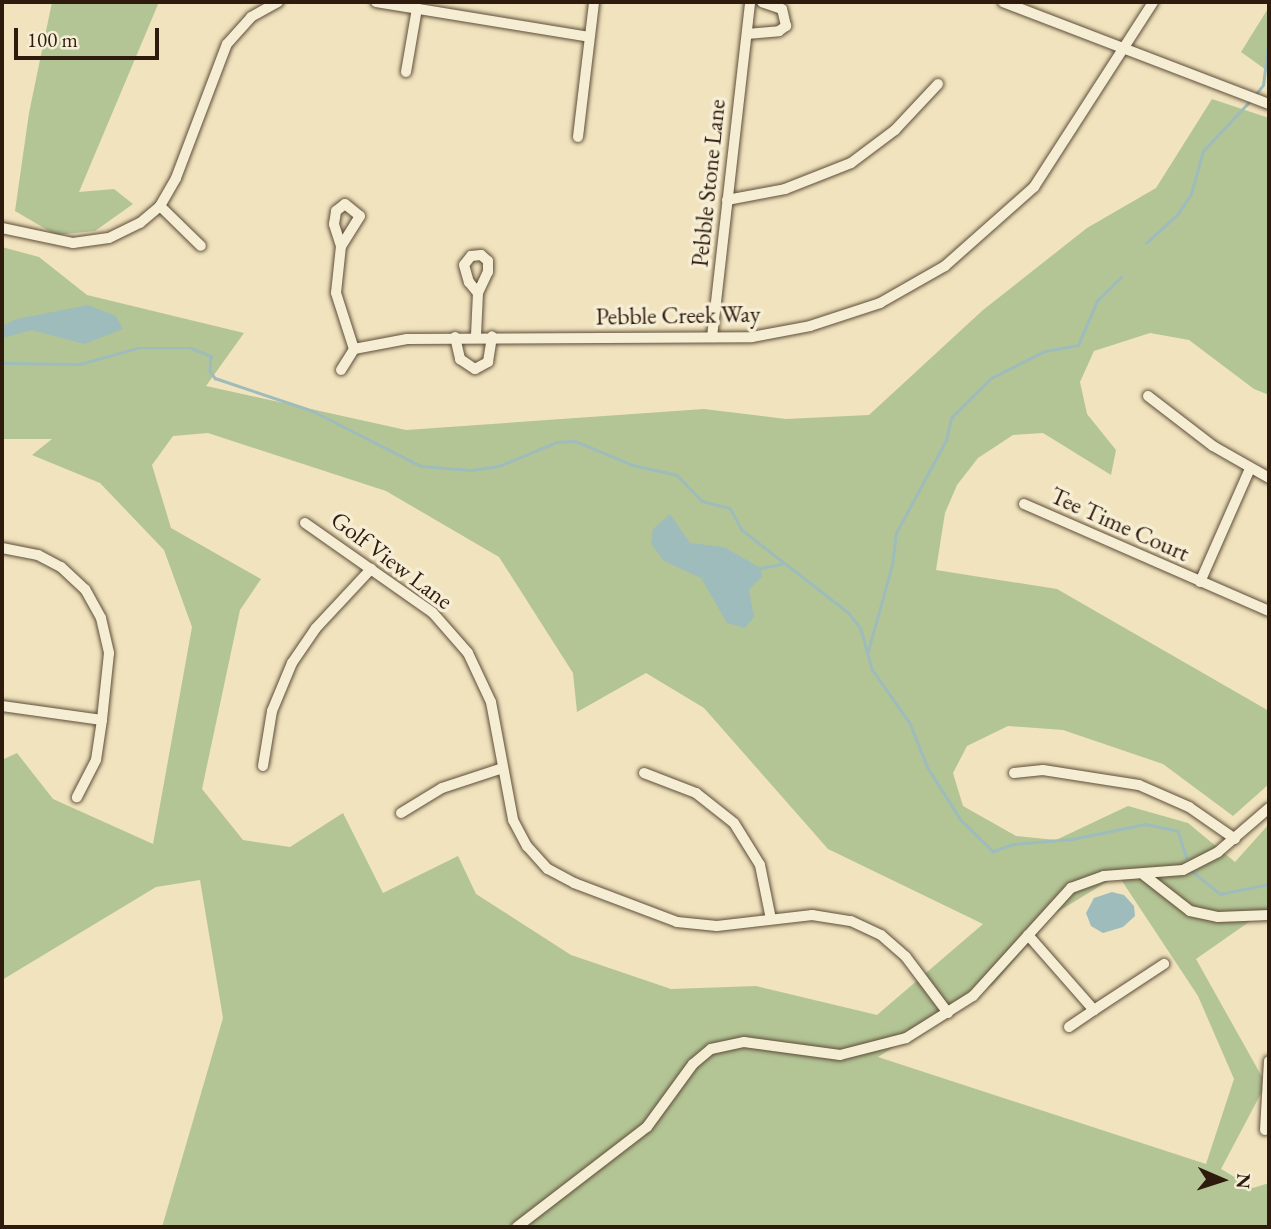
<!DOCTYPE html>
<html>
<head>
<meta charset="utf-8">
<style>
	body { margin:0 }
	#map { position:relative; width:1271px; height:1229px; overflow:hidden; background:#f0e3bd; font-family:"EB Garamond",serif }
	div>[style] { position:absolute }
	.green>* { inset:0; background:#b4c595 }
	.water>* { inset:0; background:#9ebcbb }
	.stream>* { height:2.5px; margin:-1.25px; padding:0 1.25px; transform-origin:1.25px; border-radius:1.25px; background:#9ebcbb }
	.roads { filter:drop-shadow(0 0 2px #5e4d3a) drop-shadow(0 0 2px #5e4d3a) }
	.minor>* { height:10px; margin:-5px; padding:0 5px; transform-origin:5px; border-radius:5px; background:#f5edd4 }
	span { translate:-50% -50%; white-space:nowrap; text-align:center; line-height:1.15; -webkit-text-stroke:7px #f5edd4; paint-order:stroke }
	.street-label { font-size:24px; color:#2e1b0e }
	.frame { position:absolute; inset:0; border:4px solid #2e1b0e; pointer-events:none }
	.north { position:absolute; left:1187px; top:1145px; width:70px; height:70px; -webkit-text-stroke:5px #f5edd4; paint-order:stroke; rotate:93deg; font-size:19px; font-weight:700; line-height:28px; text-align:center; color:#2e1b0e }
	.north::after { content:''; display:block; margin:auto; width:24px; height:32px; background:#2e1b0e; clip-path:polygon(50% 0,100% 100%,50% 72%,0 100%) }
	.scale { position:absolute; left:14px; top:28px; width:145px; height:32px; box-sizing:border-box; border:4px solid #2e1b0e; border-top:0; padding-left:9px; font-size:21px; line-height:24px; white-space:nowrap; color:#2e1b0e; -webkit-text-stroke:5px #f5edd4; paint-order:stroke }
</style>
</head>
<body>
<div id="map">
	<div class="green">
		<i style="clip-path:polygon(52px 2px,159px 2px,79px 192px,114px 189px,133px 204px,95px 231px,56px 235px,15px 211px,29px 113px)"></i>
		<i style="clip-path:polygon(1269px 7px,1269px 72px,1241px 52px)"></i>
		<i style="clip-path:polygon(evenodd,1212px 99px,1269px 118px,1269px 395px,1254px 389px,1189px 340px,1150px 333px,1094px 351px,1080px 382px,1087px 414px,1116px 450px,1111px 475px,1043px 433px,1013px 435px,978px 458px,957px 485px,945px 513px,936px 570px,1057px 589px,1269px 711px,1269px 784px,1233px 816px,1163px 764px,1063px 730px,1008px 726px,967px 746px,953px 773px,963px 806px,1016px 836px,1056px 840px,1128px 806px,1188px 823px,1235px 862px,1269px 824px,1269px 908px,1196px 959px,1266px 1084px,1221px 1169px,1253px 1188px,1269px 1183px,1269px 1227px,162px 1227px,223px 1018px,200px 880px,156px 887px,2px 980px,2px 760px,17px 753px,53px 799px,153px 844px,192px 627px,164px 550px,100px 483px,32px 455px,52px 439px,2px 439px,2px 247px,39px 257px,87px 295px,244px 333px,206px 386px,406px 430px,704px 409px,786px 419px,869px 415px,983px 310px,1087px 228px,1156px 188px,1212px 99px,208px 433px,386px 491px,499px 557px,573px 673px,577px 712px,646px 673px,704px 708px,828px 849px,983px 924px,877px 1015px,756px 986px,671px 989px,571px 955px,476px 894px,458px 856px,383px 893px,343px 813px,290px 847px,243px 840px,202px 789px,240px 610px,261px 579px,171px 528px,152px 465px,173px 436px,208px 433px,1212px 99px,1118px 875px,1198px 996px,1234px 1079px,1206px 1164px,878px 1057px,994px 984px,1054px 914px,1118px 875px)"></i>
	</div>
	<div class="water">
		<i style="clip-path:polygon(88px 305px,116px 316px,123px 329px,84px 344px,32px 330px,2px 338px,2px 326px,16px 319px)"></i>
		<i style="clip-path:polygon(670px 514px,690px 543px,724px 547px,761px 568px,762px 577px,749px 589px,754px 617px,745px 628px,727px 623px,701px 578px,664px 561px,651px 544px,653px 529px)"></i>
		<i style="clip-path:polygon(1112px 892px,1124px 895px,1134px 906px,1135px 916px,1123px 927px,1103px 933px,1091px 926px,1086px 913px,1094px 898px)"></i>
	</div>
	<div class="stream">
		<i style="left:1256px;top:94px;width:11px;rotate:-52deg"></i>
		<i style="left:1263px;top:85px;width:47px;rotate:-82.7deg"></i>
		<i style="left:1146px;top:243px;width:42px;rotate:-42.1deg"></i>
		<i style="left:1177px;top:215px;width:25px;rotate:-56deg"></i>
		<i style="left:1191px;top:194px;width:45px;rotate:-74.4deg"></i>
		<i style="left:1203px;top:151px;width:67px;rotate:-46.8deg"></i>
		<i style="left:2px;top:363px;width:78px;rotate:0.7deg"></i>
		<i style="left:80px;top:364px;width:59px;rotate:-15.7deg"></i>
		<i style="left:137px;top:348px;width:54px"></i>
		<i style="left:191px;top:348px;width:22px;rotate:22deg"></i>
		<i style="left:211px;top:356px;width:15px;rotate:94deg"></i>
		<i style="left:210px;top:371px;width:9px;rotate:54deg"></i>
		<i style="left:215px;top:378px;width:103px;rotate:18.6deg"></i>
		<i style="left:313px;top:411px;width:121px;rotate:27deg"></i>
		<i style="left:421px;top:466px;width:50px;rotate:4.6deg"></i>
		<i style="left:471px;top:470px;width:28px;rotate:-8deg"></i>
		<i style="left:499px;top:466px;width:63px;rotate:-22.5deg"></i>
		<i style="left:557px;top:442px;width:18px;rotate:-3deg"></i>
		<i style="left:575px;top:441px;width:63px;rotate:22.5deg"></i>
		<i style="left:633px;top:465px;width:45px;rotate:12.8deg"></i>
		<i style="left:677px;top:475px;width:36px;rotate:46deg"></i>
		<i style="left:702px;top:501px;width:29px;rotate:14deg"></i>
		<i style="left:730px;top:508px;width:25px;rotate:61deg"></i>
		<i style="left:742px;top:530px;width:135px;rotate:37.8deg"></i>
		<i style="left:849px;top:613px;width:20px;rotate:53deg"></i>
		<i style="left:861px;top:629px;width:41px;rotate:74.6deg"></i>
		<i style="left:872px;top:669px;width:66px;rotate:54.9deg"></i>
		<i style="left:910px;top:723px;width:48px;rotate:68.2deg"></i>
		<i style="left:928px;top:768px;width:62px;rotate:57.6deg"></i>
		<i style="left:961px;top:820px;width:45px;rotate:44.1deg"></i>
		<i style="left:993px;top:851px;width:21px;rotate:-19deg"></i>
		<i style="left:1013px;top:844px;width:59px;rotate:-4.8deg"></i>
		<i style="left:1072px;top:839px;width:76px;rotate:-11.5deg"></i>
		<i style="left:1146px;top:824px;width:33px;rotate:12deg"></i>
		<i style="left:1178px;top:831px;width:28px;rotate:72deg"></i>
		<i style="left:761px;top:568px;width:21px;rotate:-11deg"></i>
		<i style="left:868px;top:651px;width:89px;rotate:-74.4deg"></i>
		<i style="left:892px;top:565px;width:32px;rotate:-83deg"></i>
		<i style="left:896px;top:533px;width:106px;rotate:-61.7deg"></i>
		<i style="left:946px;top:440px;width:23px;rotate:-77deg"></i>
		<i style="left:951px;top:418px;width:57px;rotate:-45deg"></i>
		<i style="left:991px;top:378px;width:60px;rotate:-26.6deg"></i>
		<i style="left:1045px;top:351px;width:34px;rotate:-10deg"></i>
		<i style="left:1078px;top:345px;width:48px;rotate:-66.6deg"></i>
		<i style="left:1097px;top:301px;width:34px;rotate:-45deg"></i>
		<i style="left:1192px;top:871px;width:36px;rotate:39deg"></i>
		<i style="left:1220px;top:894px;width:50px;rotate:-11.5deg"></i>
	</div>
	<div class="roads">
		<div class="minor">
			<i style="left:376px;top:2px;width:216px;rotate:9.3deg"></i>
			<i style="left:1003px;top:2px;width:285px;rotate:21deg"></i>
			<i style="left:747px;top:34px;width:32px;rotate:-5deg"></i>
			<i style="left:779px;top:31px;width:9px;rotate:-36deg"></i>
			<i style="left:786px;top:26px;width:17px;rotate:-103deg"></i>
			<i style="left:782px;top:9px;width:21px;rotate:-161deg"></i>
			<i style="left:406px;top:72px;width:65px;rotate:-80.2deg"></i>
			<i style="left:578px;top:137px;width:136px;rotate:-83.2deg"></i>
			<i style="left:727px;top:200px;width:59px;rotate:-10.7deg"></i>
			<i style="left:785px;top:189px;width:71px;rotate:-21.5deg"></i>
			<i style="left:851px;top:163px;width:55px;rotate:-36.9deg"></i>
			<i style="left:895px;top:130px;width:63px;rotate:-46.9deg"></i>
			<i style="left:160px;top:206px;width:57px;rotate:44.3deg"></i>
			<i style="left:2px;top:228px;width:73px;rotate:11.9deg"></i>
			<i style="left:73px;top:243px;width:36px;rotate:-8deg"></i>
			<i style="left:109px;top:238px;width:34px;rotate:-26deg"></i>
			<i style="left:140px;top:223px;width:26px;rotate:-40deg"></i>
			<i style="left:160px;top:206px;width:32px;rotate:-60deg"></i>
			<i style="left:176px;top:178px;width:143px;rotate:-69.2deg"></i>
			<i style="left:227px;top:44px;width:36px;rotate:-48deg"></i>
			<i style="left:251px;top:17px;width:31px;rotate:-29deg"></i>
			<i style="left:341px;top:246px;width:23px;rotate:-108deg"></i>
			<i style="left:334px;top:224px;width:13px;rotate:-81deg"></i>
			<i style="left:336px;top:211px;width:11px;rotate:-38deg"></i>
			<i style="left:345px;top:204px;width:19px;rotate:39deg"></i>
			<i style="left:360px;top:216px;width:36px;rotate:122deg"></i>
			<i style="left:341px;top:246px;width:47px;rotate:96.1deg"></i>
			<i style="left:336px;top:293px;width:59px;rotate:72.2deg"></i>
			<i style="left:476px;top:335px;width:42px;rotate:-87.3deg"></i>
			<i style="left:478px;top:293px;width:23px;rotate:-65deg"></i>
			<i style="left:488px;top:272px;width:11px;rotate:-90deg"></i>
			<i style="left:488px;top:261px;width:9px;rotate:-139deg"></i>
			<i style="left:481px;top:255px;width:10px;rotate:174deg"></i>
			<i style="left:471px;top:256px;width:11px;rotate:128deg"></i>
			<i style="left:464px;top:265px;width:18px;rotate:74deg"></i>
			<i style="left:469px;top:282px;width:14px;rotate:51deg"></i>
			<i style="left:455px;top:337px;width:23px;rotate:77deg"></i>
			<i style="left:460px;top:359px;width:18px;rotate:34deg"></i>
			<i style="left:475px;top:369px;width:15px;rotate:-28deg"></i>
			<i style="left:488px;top:362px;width:26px;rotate:-81deg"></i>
			<i style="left:712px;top:337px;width:337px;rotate:-83.5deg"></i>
			<i style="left:341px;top:370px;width:25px;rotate:-58deg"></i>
			<i style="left:354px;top:349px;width:54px;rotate:-10.7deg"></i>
			<i style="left:407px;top:339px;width:345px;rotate:-0.3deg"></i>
			<i style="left:752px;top:337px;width:59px;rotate:-10.7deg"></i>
			<i style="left:810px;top:326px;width:74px;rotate:-18.2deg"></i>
			<i style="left:880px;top:303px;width:75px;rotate:-29.6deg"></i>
			<i style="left:945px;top:266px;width:119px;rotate:-41.6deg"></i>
			<i style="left:1034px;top:187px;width:220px;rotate:-57.2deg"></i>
			<i style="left:1148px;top:396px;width:82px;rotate:37.6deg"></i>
			<i style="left:1213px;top:446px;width:64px;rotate:29.7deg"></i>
			<i style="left:1024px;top:504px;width:267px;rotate:23.6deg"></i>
			<i style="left:305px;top:523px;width:156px;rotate:35.1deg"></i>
			<i style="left:433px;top:613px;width:53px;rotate:48.8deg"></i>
			<i style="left:468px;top:653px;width:54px;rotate:64.9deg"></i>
			<i style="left:491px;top:702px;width:120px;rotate:79.4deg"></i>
			<i style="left:513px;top:820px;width:30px;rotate:62deg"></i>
			<i style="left:527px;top:846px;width:31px;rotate:48deg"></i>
			<i style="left:548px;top:869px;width:30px;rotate:28deg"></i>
			<i style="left:574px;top:883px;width:110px;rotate:20.7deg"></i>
			<i style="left:677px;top:922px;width:40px;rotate:5.7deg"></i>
			<i style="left:717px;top:926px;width:96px;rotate:-6.6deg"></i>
			<i style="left:812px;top:915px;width:39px;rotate:9deg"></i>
			<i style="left:851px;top:921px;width:33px;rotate:25deg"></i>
			<i style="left:881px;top:935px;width:33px;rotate:41deg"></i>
			<i style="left:906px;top:957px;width:70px;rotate:53.1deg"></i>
			<i style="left:2px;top:548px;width:37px;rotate:11deg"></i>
			<i style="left:38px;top:555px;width:26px;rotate:28deg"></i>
			<i style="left:61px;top:567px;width:33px;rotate:43deg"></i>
			<i style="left:85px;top:589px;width:33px;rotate:61deg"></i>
			<i style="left:101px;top:618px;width:36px;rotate:77deg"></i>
			<i style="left:109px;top:653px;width:67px;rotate:96deg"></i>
			<i style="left:102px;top:720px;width:40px;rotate:98.5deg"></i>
			<i style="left:96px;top:760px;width:42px;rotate:117.2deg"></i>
			<i style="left:1200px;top:582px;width:121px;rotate:-66.2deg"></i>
			<i style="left:2px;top:706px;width:101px;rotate:8deg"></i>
			<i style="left:263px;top:766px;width:56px;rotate:-80.7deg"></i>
			<i style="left:272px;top:711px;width:52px;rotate:-67.4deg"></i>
			<i style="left:292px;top:663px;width:42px;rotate:-55.6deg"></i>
			<i style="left:316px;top:628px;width:81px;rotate:-47deg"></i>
			<i style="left:644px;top:773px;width:56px;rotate:21deg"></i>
			<i style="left:696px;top:793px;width:48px;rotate:38.3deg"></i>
			<i style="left:734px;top:823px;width:49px;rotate:58.2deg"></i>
			<i style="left:760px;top:865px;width:55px;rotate:78.5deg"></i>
			<i style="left:1014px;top:773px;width:29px;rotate:-6deg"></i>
			<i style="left:1043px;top:770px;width:97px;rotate:8.9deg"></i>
			<i style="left:1139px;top:785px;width:55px;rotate:23.7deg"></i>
			<i style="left:1189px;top:807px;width:56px;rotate:34.8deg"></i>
			<i style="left:401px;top:813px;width:48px;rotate:-31.4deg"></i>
			<i style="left:442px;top:788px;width:64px;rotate:-18.2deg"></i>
			<i style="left:1144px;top:875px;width:58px;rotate:38deg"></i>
			<i style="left:1190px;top:911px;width:29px;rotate:12deg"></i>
			<i style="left:1218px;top:917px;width:51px;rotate:-2.2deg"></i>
			<i style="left:1028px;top:935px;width:100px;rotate:48.7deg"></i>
			<i style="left:1094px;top:1010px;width:84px;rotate:-33.3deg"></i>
			<i style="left:1069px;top:1027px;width:30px;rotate:-34deg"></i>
			<i style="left:1265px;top:1130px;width:69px;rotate:-86.7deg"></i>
			<i style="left:517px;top:1227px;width:164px;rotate:-37.6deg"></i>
			<i style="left:647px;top:1127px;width:78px;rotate:-53.9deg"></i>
			<i style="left:693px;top:1064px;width:23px;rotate:-40deg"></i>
			<i style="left:711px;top:1049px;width:34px;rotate:-12deg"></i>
			<i style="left:744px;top:1042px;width:97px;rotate:7.7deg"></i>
			<i style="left:840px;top:1055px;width:68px;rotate:-14.4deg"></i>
			<i style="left:906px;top:1038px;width:79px;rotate:-32.1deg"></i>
			<i style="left:973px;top:996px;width:146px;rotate:-47.8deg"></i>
			<i style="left:1071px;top:888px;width:35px;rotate:-20deg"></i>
			<i style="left:1104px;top:876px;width:79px;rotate:-4.3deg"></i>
			<i style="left:1183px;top:870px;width:39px;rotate:-27deg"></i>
			<i style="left:1218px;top:852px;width:67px;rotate:-40.8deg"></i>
		</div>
	</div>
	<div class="street-label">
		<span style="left:708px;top:183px;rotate:-84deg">Pebble Stone Lane</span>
		<span style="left:678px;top:315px;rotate:-1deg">Pebble Creek Way</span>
		<span style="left:1120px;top:524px;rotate:24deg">Tee Time Court</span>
		<span style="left:392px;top:560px;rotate:37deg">Golf View Lane</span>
	</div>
	<div class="frame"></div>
	<div class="north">N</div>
	<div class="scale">100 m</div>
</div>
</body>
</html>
